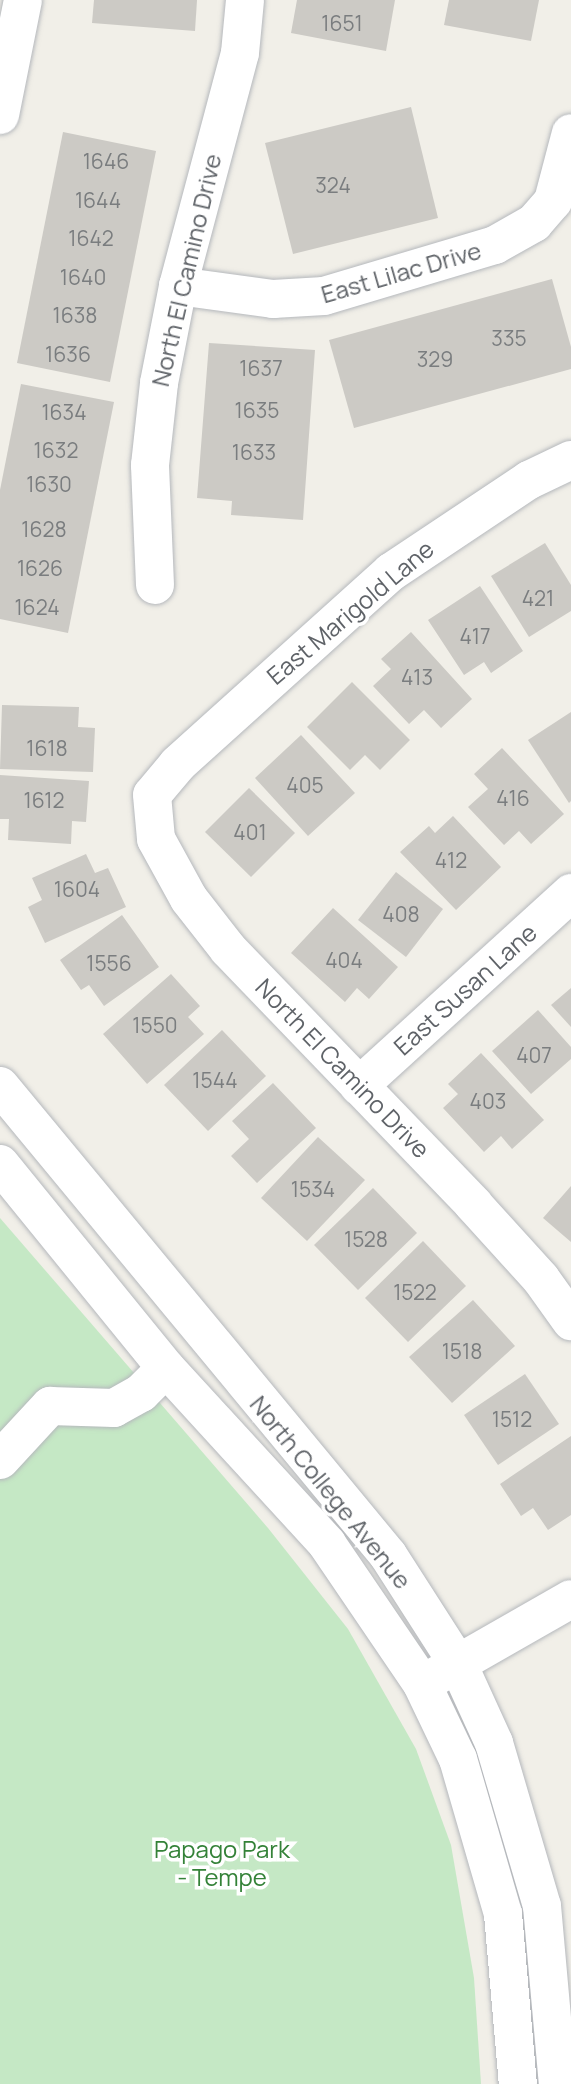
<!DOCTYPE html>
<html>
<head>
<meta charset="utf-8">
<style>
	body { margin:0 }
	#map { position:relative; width:571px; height:2084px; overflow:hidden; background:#f1efe8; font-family:Manrope,sans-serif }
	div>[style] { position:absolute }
	.green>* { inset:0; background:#c5e8c5 }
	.building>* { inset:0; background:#cccac5 }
	.roads { filter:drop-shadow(0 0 2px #b5b8bc) drop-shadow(0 0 2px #b5b8bc) }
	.minor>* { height:38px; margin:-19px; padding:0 19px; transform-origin:19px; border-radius:19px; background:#fff }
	span { translate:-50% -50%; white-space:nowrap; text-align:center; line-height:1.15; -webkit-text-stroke:7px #fff; paint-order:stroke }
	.number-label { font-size:21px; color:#7a7d7f }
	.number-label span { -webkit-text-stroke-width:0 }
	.street-label { font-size:24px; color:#5f6368 }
	.park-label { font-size:24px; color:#348238 }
</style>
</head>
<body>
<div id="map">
	<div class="green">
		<i style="clip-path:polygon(0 1218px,268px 1528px,348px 1629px,416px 1749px,451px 1845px,474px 1978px,481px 2084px,0 2084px)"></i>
	</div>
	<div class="building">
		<i style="clip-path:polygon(94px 0,197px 0,195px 31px,92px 23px)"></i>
		<i style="clip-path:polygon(297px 0,395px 0,386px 51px,291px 33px)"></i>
		<i style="clip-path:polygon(449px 0,539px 0,531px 41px,444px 25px)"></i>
		<i style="clip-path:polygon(411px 107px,438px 218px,293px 254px,265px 143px)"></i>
		<i style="clip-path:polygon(63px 132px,156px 151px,110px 382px,17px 363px)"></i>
		<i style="clip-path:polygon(552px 279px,571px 347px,571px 369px,354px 428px,329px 340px)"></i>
		<i style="clip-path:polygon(209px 343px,315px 350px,303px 520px,231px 515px,232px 501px,197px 498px)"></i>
		<i style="clip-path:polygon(21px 384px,114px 402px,68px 633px,0 619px,0 490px)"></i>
		<i style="clip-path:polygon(545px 543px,571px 585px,571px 611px,529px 637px,491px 576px)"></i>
		<i style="clip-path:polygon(480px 586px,523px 651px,491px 673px,484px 662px,464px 675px,428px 620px)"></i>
		<i style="clip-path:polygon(411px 632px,472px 699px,441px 728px,424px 710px,409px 724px,373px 686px,391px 669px,381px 659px)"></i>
		<i style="clip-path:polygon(352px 682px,410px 740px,380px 770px,365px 755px,350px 770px,307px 727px)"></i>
		<i style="clip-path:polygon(2px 705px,79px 707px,78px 727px,95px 728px,93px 772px,0 769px)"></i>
		<i style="clip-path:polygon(571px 712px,571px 801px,569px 803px,528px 740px)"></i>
		<i style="clip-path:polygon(301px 735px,355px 793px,308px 836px,255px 778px)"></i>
		<i style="clip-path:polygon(502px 748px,564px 814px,531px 844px,519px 831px,504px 845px,468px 807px,488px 789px,474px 774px)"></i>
		<i style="clip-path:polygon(0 775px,89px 781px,86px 822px,72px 821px,71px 844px,8px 840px,9px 819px,0 819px)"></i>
		<i style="clip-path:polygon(249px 788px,295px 833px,251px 877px,205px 832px)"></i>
		<i style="clip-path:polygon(453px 816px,501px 867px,456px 910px,400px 852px,429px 826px,435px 833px)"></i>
		<i style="clip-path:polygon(86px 854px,95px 873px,108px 868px,126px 907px,45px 943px,28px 907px,42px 900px,32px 878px)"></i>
		<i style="clip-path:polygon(396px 872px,443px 909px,406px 957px,358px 920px)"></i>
		<i style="clip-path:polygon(333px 908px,398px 967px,369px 999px,357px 988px,345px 1002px,291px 953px)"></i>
		<i style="clip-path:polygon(122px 915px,159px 967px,104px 1006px,89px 985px,81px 990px,60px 960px)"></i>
		<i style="clip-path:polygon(171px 974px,200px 1006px,188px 1017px,204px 1034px,147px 1084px,103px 1034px)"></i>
		<i style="clip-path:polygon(571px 988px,571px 1027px,551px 1005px)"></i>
		<i style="clip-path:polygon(538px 1010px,571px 1047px,571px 1059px,531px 1094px,492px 1051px)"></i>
		<i style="clip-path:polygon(222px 1030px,266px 1076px,208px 1131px,164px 1085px)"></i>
		<i style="clip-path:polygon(481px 1053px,544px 1120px,512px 1149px,501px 1136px,484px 1152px,443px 1108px,458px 1094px,448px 1084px)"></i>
		<i style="clip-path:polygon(273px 1083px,316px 1128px,257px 1183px,231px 1156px,249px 1139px,232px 1121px)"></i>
		<i style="clip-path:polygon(318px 1137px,365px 1180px,307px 1241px,261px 1198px)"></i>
		<i style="clip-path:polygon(571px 1186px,571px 1242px,543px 1218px)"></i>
		<i style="clip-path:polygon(373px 1188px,417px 1233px,358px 1290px,314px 1245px)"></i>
		<i style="clip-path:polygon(423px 1241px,466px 1286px,408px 1342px,365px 1298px)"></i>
		<i style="clip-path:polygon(473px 1300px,515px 1346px,452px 1403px,409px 1357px)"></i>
		<i style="clip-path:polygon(525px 1374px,559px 1424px,498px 1465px,464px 1415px)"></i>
		<i style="clip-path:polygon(571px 1436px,571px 1515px,548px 1530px,533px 1508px,521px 1516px,500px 1484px)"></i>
	</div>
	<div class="roads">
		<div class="minor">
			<i style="left:0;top:115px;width:117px;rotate:-78.7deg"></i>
			<i style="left:178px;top:286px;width:96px;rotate:7.8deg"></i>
			<i style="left:273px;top:299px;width:51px;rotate:-3.4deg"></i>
			<i style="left:324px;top:296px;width:178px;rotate:-16.6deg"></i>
			<i style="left:495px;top:245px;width:45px;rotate:-29.4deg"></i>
			<i style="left:534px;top:223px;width:29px;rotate:-49deg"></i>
			<i style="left:553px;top:201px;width:70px;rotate:-75.2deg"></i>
			<i style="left:571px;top:460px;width:47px;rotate:154.5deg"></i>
			<i style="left:529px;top:480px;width:166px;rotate:146.3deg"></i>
			<i style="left:391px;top:572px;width:287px;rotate:138deg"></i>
			<i style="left:178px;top:764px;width:40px;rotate:130deg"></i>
			<i style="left:152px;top:795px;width:44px;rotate:84.8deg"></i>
			<i style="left:156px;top:839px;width:68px;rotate:61.2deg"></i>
			<i style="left:189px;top:899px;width:63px;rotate:52deg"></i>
			<i style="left:228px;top:949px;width:354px;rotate:46.1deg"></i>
			<i style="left:473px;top:1204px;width:101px;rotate:47.8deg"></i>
			<i style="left:541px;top:1279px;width:52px;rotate:54.5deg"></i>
			<i style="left:155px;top:585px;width:120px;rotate:-92.4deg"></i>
			<i style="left:150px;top:465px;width:82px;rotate:-83.7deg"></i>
			<i style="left:159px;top:383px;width:99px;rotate:-78.9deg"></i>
			<i style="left:178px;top:286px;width:241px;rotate:-75.1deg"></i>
			<i style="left:240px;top:53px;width:53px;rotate:-84.6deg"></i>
			<i style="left:0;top:1086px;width:609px;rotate:50.4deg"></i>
			<i style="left:388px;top:1555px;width:130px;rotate:57.3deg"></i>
			<i style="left:458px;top:1664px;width:87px;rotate:65.5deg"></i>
			<i style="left:494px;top:1743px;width:170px;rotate:73.6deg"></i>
			<i style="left:542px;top:1906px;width:179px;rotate:84.9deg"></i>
			<i style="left:359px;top:1086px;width:287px;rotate:-42.3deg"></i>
			<i style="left:0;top:1164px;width:263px;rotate:50.9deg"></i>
			<i style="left:166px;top:1368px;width:239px;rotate:47.5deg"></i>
			<i style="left:327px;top:1544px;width:169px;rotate:55.8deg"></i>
			<i style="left:422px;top:1684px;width:83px;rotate:64.4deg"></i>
			<i style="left:458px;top:1759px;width:161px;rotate:73.8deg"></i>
			<i style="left:503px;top:1914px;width:171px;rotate:85deg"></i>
			<i style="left:0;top:1460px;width:74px;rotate:-47.2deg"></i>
			<i style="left:50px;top:1406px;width:64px;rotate:1.8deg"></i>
			<i style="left:114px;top:1408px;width:31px;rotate:-29deg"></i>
			<i style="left:141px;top:1393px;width:35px;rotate:-45deg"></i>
			<i style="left:436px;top:1676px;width:155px;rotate:-29.7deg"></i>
		</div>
	</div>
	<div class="number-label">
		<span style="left:342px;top:23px">1651</span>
		<span style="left:106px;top:161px">1646</span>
		<span style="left:333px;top:185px">324</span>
		<span style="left:98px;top:200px">1644</span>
		<span style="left:91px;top:238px">1642</span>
		<span style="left:83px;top:277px">1640</span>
		<span style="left:75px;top:315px">1638</span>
		<span style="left:509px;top:338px">335</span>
		<span style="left:68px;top:354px">1636</span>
		<span style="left:435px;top:359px">329</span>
		<span style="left:261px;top:368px">1637</span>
		<span style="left:257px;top:410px">1635</span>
		<span style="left:64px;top:412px">1634</span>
		<span style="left:56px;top:450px">1632</span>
		<span style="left:254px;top:452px">1633</span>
		<span style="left:49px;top:484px">1630</span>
		<span style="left:44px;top:529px">1628</span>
		<span style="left:40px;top:568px">1626</span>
		<span style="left:538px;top:598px">421</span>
		<span style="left:37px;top:607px">1624</span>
		<span style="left:475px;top:636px">417</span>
		<span style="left:417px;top:677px">413</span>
		<span style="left:47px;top:748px">1618</span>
		<span style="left:305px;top:785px">405</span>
		<span style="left:513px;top:798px">416</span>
		<span style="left:44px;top:800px">1612</span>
		<span style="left:250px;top:832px">401</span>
		<span style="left:451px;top:860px">412</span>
		<span style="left:77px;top:889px">1604</span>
		<span style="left:401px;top:914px">408</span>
		<span style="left:344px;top:960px">404</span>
		<span style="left:109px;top:963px">1556</span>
		<span style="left:155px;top:1025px">1550</span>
		<span style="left:534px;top:1055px">407</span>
		<span style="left:215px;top:1080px">1544</span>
		<span style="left:488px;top:1101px">403</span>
		<span style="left:313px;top:1189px">1534</span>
		<span style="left:366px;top:1239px">1528</span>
		<span style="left:415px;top:1292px">1522</span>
		<span style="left:462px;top:1351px">1518</span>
		<span style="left:512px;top:1419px">1512</span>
	</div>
	<div class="street-label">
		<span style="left:186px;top:270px;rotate:-77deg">North El Camino Drive</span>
		<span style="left:401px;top:272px;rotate:-16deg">East Lilac Drive</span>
		<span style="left:350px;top:612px;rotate:-40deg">East Marigold Lane</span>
		<span style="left:465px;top:989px;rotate:-42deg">East Susan Lane</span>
		<span style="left:343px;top:1068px;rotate:46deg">North El Camino Drive</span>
		<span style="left:331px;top:1492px;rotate:51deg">North College Avenue</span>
	</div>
	<div class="park-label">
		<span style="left:222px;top:1863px">Papago Park<br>- Tempe</span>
	</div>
</div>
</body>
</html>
